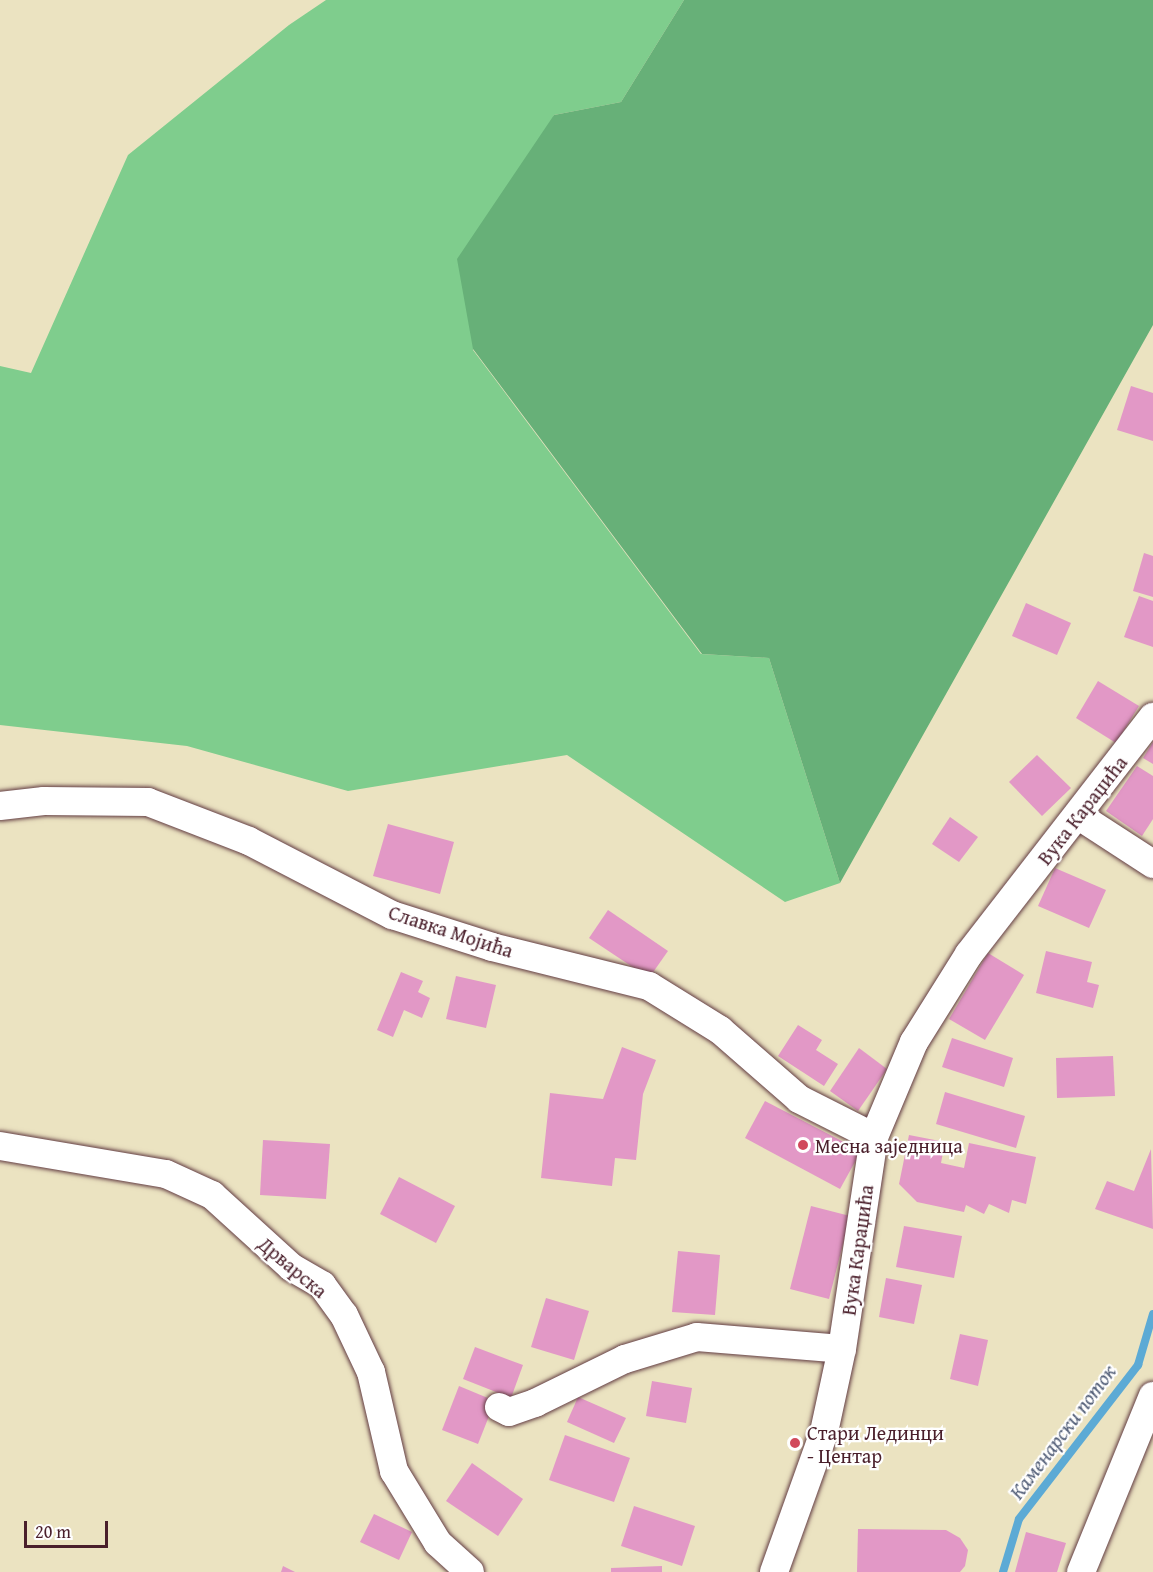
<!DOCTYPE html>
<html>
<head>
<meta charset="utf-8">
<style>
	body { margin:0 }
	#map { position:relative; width:1153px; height:1572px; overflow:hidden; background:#ebe3c1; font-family:"Gentium Book Plus",serif }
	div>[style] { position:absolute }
	.green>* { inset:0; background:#7fcd8d }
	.forest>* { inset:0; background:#67b078 }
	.stream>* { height:8px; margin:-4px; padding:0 4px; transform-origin:4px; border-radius:4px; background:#5caad5 }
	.building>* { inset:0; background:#e298c6 }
	.roads { filter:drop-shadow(0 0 2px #623c42) drop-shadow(0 0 2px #623c42) }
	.minor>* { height:28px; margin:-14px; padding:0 14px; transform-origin:14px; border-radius:14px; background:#fff }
	.dots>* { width:16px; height:16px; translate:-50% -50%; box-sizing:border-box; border:3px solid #fff; border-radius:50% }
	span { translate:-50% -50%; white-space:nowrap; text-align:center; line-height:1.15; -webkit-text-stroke:4.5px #fff; paint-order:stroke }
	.street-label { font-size:20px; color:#4a1f2b }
	.poi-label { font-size:20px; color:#4a1f2b }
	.left { translate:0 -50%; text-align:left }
	.water-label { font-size:21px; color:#525e77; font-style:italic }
	.scale { position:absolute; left:24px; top:1521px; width:84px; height:27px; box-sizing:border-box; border:3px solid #4a1f2b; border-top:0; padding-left:8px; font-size:18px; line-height:21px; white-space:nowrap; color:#4a1f2b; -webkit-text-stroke:4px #fff; paint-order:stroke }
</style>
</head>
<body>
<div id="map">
	<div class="green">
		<i style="clip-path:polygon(326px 0,684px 0,621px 102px,554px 115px,473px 350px,701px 654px,769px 658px,840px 883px,785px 902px,567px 755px,348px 791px,187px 746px,0 725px,0 366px,31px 373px,128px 155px,289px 25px)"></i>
	</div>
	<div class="forest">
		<i style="clip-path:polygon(684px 0,1153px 0,1153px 325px,840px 883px,769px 658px,702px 654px,473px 349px,457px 259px,554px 115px,621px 102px)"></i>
	</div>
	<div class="stream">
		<i style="left:1003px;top:1572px;width:55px;rotate:-73.2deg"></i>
		<i style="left:1019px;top:1519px;width:195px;rotate:-52.3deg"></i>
		<i style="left:1138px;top:1365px;width:53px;rotate:-73.6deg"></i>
	</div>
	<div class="building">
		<i style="clip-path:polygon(1131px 386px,1153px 393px,1153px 441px,1117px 430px)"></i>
		<i style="clip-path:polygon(1144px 553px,1153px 556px,1153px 597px,1133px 591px)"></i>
		<i style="clip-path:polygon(1139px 596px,1153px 601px,1153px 647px,1124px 637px)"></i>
		<i style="clip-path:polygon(1026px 603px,1071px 623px,1057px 655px,1012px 636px)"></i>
		<i style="clip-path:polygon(1098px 681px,1139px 706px,1116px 743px,1076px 718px)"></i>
		<i style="clip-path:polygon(1153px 742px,1153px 764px,1143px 758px)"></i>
		<i style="clip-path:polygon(1037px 755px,1071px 788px,1042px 816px,1009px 782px)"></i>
		<i style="clip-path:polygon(1137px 766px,1153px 776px,1153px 819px,1142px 836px,1106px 811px)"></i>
		<i style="clip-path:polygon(950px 817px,978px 837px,959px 862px,932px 844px)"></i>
		<i style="clip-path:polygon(388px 824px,454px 842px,440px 894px,373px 876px)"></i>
		<i style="clip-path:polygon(1055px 868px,1106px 890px,1089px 928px,1038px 906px)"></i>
		<i style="clip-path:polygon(608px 910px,668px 951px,649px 978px,589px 938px)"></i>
		<i style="clip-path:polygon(1046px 951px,1092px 962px,1087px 982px,1099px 985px,1093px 1008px,1036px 993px)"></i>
		<i style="clip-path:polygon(988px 953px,1024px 975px,985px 1040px,949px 1019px)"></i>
		<i style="clip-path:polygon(401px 972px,423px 981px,418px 992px,430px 998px,422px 1018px,404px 1010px,393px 1037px,377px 1030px)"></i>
		<i style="clip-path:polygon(456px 976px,496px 985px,486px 1028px,446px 1019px)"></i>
		<i style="clip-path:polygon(798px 1025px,822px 1040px,816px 1050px,838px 1064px,824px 1086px,778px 1056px)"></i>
		<i style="clip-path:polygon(952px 1038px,1013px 1058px,1004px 1087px,942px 1067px)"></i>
		<i style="clip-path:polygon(622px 1047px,656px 1060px,643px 1094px,636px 1160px,615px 1158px,612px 1186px,541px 1178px,550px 1093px,603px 1099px)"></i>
		<i style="clip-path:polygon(859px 1048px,887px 1069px,858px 1111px,830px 1091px)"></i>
		<i style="clip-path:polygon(1113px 1056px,1115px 1096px,1057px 1098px,1056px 1058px)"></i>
		<i style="clip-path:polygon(945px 1092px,1025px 1116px,1016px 1148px,936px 1124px)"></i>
		<i style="clip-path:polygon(765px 1101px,861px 1151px,840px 1189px,745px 1138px)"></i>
		<i style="clip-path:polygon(909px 1135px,945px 1142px,941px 1163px,964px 1168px,969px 1143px,1036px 1157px,1026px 1204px,1012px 1200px,1009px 1213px,989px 1204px,984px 1214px,966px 1205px,964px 1212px,917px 1202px,899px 1184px)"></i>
		<i style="clip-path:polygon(263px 1140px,330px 1144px,326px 1199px,260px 1195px)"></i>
		<i style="clip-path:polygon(1151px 1149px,1153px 1229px,1095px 1209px,1107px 1181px,1134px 1191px)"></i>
		<i style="clip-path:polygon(399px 1177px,455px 1206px,436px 1243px,380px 1214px)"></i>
		<i style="clip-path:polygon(811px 1206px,850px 1216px,829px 1299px,790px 1289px)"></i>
		<i style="clip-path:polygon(904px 1226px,962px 1236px,954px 1278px,896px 1267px)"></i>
		<i style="clip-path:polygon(678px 1251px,720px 1255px,715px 1315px,672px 1312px)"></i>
		<i style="clip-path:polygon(886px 1278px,922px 1285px,914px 1324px,879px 1317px)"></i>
		<i style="clip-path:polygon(546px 1298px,589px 1311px,574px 1360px,531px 1347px)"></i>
		<i style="clip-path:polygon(960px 1334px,988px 1340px,978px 1386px,950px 1379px)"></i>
		<i style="clip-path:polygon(475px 1347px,523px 1365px,511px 1398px,463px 1379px)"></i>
		<i style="clip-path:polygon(652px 1381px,692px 1388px,686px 1423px,646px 1416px)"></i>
		<i style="clip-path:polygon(459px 1386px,495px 1401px,478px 1444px,442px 1430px)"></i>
		<i style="clip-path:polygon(578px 1397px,626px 1418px,614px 1443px,567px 1422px)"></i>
		<i style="clip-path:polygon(565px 1435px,630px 1458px,614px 1502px,549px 1480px)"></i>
		<i style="clip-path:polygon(472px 1463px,523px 1499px,498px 1536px,446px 1501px)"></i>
		<i style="clip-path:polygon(634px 1506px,695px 1526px,682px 1566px,621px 1546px)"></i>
		<i style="clip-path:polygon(374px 1514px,412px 1532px,399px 1560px,360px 1542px)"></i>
		<i style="clip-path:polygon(858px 1529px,946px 1530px,960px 1538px,968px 1550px,965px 1566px,960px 1572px,857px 1572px)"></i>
		<i style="clip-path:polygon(1026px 1532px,1066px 1543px,1057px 1572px,1015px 1572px)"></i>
		<i style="clip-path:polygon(283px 1566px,295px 1572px,281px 1572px)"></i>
		<i style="clip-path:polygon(662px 1566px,662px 1572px,611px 1572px,611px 1568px)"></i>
	</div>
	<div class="roads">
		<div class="minor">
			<i style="left:0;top:806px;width:44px;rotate:-6.5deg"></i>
			<i style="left:44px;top:801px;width:104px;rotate:0.6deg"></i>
			<i style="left:148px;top:802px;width:108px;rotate:21.1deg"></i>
			<i style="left:249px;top:841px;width:161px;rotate:27.4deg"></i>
			<i style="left:392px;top:915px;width:105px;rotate:17.7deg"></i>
			<i style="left:492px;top:947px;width:162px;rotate:14deg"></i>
			<i style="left:649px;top:986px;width:84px;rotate:31.8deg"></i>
			<i style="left:720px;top:1030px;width:105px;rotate:41.1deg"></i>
			<i style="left:799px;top:1099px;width:84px;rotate:26.9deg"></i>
			<i style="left:1079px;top:816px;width:88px;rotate:33deg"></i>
			<i style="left:0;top:1146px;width:168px;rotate:9.6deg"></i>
			<i style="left:166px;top:1174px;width:51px;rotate:24.5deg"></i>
			<i style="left:212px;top:1195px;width:107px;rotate:42.3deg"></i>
			<i style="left:291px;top:1267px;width:36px;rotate:30deg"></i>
			<i style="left:322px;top:1285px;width:37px;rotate:54deg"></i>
			<i style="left:344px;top:1315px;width:63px;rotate:64.7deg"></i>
			<i style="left:371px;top:1372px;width:102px;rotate:76.9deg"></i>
			<i style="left:394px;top:1471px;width:84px;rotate:58.6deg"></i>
			<i style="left:438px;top:1543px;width:43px;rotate:42.2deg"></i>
			<i style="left:499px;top:1407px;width:11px;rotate:27deg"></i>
			<i style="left:509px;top:1412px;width:28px;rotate:-19deg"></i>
			<i style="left:535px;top:1403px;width:100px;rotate:-26.1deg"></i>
			<i style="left:625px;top:1359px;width:75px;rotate:-17deg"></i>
			<i style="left:697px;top:1337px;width:145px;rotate:4.7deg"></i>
			<i style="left:774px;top:1572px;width:149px;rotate:-70.3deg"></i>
			<i style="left:824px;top:1432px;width:85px;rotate:-77.8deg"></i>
			<i style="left:842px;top:1349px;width:214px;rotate:-81.4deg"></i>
			<i style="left:874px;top:1137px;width:103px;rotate:-67.2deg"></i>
			<i style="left:914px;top:1042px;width:104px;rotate:-58deg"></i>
			<i style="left:969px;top:954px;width:300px;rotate:-52.2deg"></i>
			<i style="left:1081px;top:1572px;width:190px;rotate:-67.8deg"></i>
		</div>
	</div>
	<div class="dots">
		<i style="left:803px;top:1145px;background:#d1495b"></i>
		<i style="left:795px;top:1443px;background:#d1495b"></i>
	</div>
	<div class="street-label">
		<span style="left:1082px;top:810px;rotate:-52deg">Вука Караџића</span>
		<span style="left:451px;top:931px;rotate:18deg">Славка Мојића</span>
		<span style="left:857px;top:1250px;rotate:-82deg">Вука Караџића</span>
		<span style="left:293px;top:1267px;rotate:40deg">Дрварска</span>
	</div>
	<div class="poi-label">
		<span class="left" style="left:815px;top:1145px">Месна заједница</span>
		<span class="left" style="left:807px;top:1444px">Стари Лединци<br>- Центар</span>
	</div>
	<div class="water-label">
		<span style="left:1063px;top:1432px;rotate:-53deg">Каменарски поток</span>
	</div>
	<div class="scale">20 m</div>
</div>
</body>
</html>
